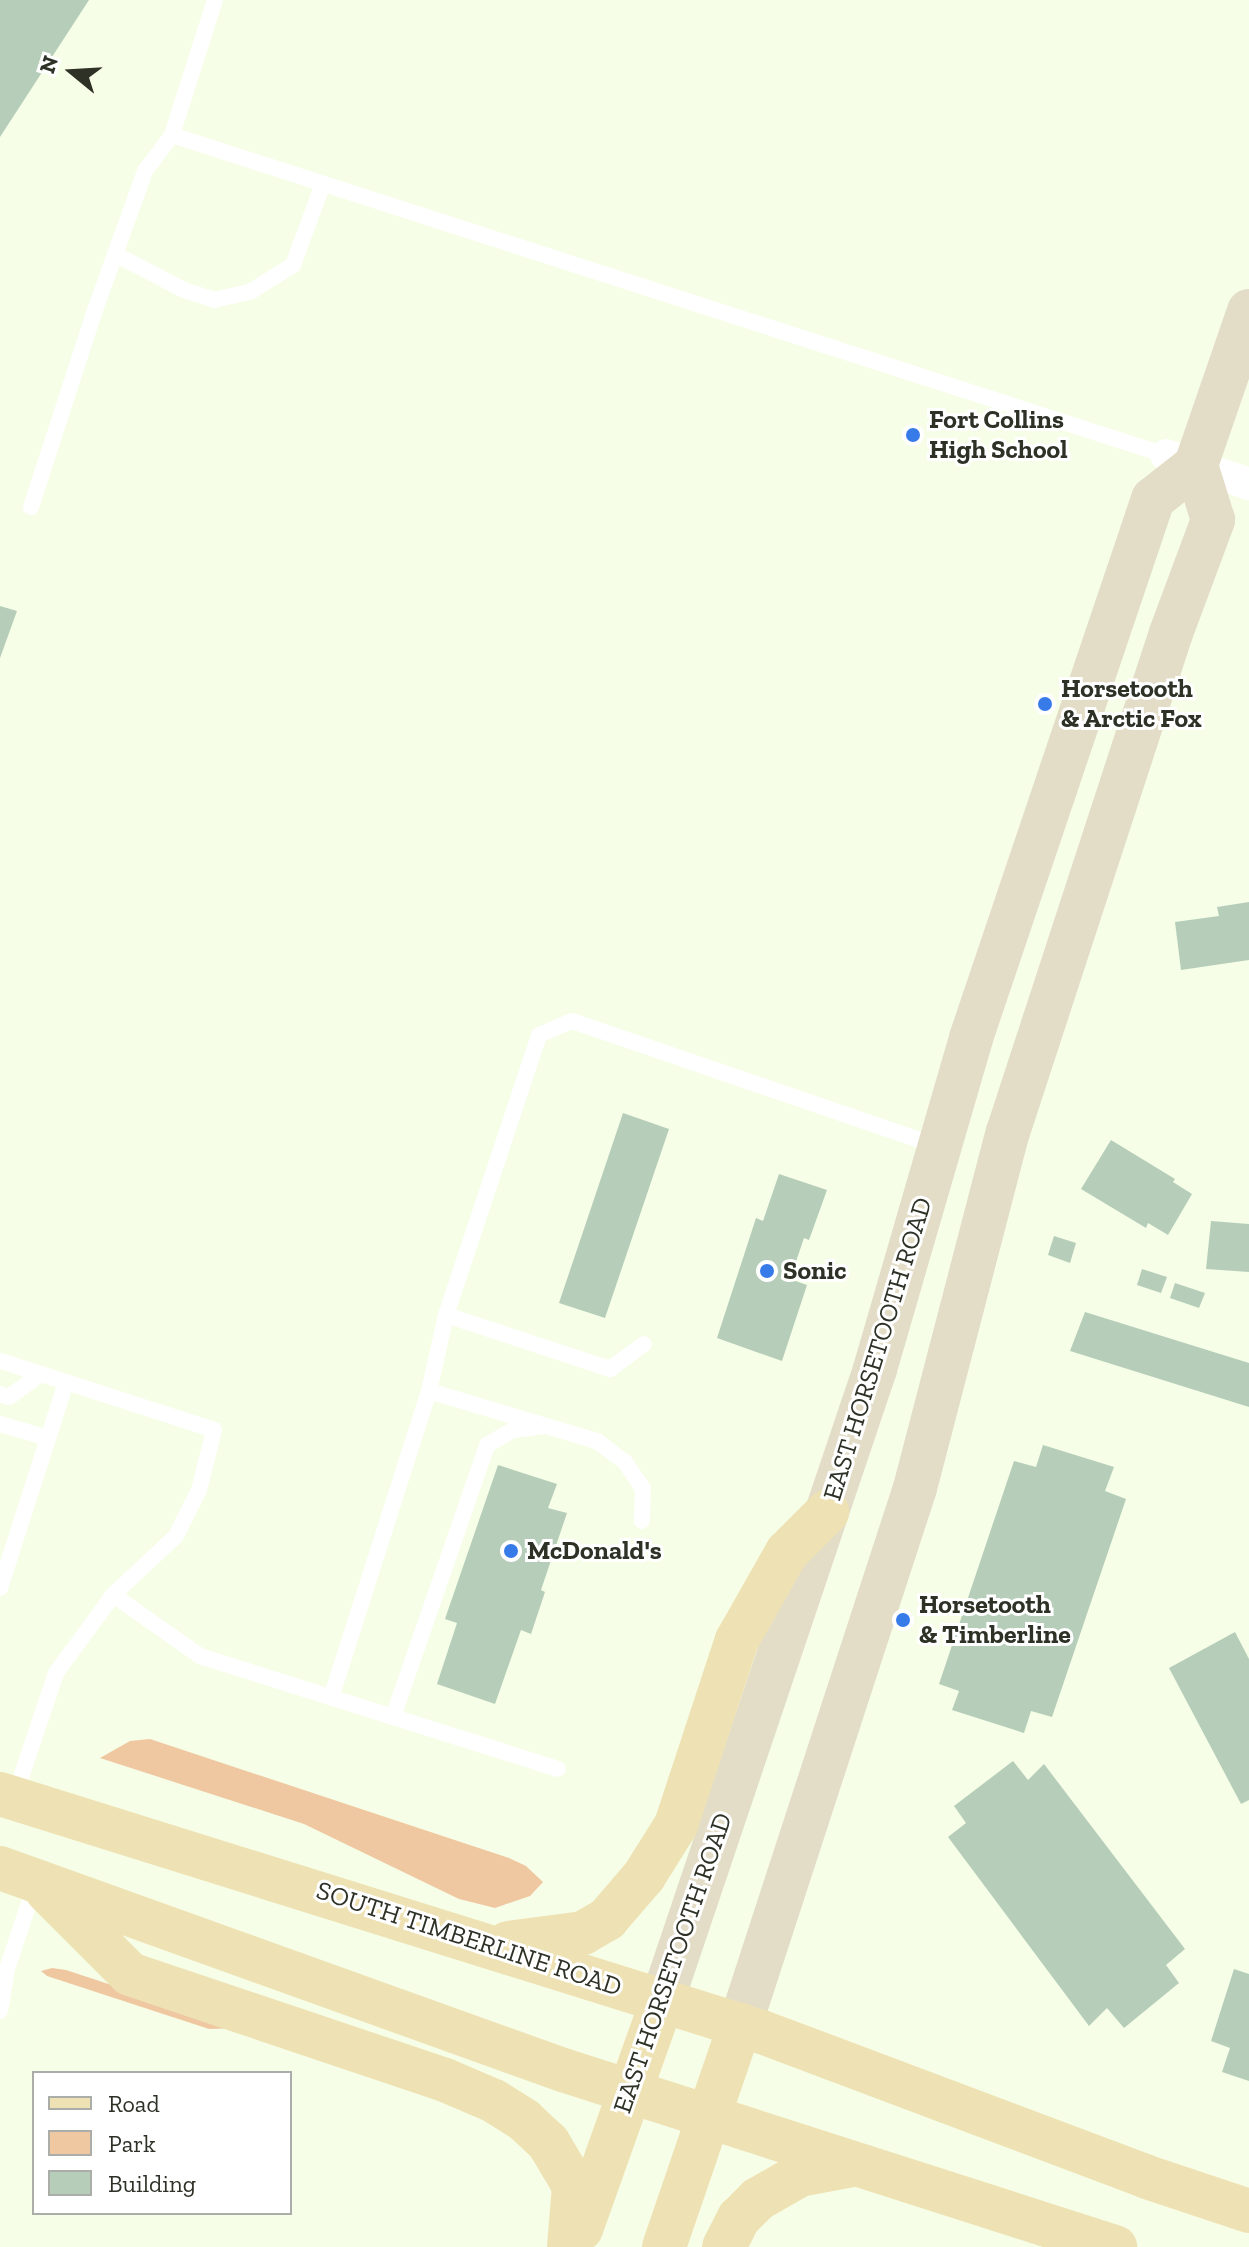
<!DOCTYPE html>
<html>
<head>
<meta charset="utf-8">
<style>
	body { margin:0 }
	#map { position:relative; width:1249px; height:2247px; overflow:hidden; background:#f6fee7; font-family:"Zilla Slab",serif }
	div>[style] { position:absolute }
	.green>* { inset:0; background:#efc8a1 }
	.building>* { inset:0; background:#b6ceb9 }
	.service>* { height:16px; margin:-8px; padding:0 8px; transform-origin:8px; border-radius:8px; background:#fff }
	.minor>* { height:32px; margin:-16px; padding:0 16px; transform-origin:16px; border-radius:16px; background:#fff }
	.secondary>* { height:44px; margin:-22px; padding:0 22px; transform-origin:22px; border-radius:22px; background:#e3ddc8 }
	.primary>* { height:44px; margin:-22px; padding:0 22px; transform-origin:22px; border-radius:22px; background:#eee2b4 }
	.dots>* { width:22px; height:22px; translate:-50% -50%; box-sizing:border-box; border:4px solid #fff; border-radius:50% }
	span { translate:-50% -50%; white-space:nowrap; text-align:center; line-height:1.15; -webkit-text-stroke:6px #fff; paint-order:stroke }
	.poi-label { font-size:26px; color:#2d3126; font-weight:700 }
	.left { translate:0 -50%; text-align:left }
	.street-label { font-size:26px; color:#2d3126 }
	.legend { position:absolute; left:32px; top:2071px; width:260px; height:144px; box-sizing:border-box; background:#fff; border:2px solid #abada8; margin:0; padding:10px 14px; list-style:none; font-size:24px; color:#2d3126 }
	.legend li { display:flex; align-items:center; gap:16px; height:40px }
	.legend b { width:40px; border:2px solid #abada8 }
	.north { position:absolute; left:32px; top:32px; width:80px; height:80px; -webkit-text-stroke:6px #fff; paint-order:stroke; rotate:288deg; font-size:22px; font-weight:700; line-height:32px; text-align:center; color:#2d3126 }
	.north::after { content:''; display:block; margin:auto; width:28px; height:36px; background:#2d3126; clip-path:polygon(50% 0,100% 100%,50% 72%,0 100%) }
</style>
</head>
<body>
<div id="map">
	<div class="green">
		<i style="clip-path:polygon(150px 1739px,509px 1858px,526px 1866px,543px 1882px,530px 1896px,495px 1908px,459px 1899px,304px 1824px,100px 1758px,130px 1741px)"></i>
		<i style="clip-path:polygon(52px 1968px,66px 1970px,242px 2028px,209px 2029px,47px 1976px,41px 1971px)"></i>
	</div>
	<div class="building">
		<i style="clip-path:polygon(0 0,89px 0,0 137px)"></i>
		<i style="clip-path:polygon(0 606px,17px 611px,0 658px)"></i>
		<i style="clip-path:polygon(1249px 902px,1249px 960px,1181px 970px,1175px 922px,1219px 916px,1217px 907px)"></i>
		<i style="clip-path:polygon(623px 1113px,669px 1129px,605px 1318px,559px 1303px)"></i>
		<i style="clip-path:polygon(1111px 1140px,1175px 1179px,1173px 1182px,1192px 1194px,1168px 1235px,1148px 1223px,1146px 1228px,1081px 1189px)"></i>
		<i style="clip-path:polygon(779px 1174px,827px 1190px,809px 1240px,804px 1238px,790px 1279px,807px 1285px,782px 1361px,717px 1338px,756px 1218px,763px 1221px)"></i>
		<i style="clip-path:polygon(1211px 1221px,1249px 1224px,1249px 1272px,1206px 1269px)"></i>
		<i style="clip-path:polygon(1054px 1236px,1076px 1243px,1070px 1263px,1048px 1255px)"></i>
		<i style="clip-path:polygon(1142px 1269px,1167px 1277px,1161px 1293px,1137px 1285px)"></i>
		<i style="clip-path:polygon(1175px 1283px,1205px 1293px,1199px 1308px,1170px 1298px)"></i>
		<i style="clip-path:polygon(1085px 1312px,1249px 1363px,1249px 1407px,1070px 1351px)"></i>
		<i style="clip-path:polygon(1043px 1445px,1114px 1467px,1105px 1491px,1126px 1499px,1052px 1717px,1031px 1711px,1024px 1733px,952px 1710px,959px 1691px,939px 1684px,1014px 1461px,1036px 1467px)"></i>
		<i style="clip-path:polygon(498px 1465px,557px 1484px,548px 1508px,567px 1513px,541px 1590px,545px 1592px,531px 1634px,521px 1630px,495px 1704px,437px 1684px,457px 1623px,445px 1619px)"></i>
		<i style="clip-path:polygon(1235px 1632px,1249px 1659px,1249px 1800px,1241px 1804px,1169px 1668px)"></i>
		<i style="clip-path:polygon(1013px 1761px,1028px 1780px,1044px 1764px,1185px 1949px,1166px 1965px,1179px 1983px,1124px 2028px,1107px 2008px,1089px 2026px,948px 1837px,966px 1823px,954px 1806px)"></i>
		<i style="clip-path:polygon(1234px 1969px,1249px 1974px,1249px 2081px,1222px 2072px,1230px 2048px,1211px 2041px)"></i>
	</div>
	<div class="service">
		<i style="left:215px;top:0;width:142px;rotate:107.7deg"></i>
		<i style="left:172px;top:135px;width:1044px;rotate:17.85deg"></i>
		<i style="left:115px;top:254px;width:78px;rotate:27.6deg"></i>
		<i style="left:184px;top:290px;width:32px;rotate:18deg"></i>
		<i style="left:214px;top:300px;width:37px;rotate:-13deg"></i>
		<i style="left:250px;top:292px;width:51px;rotate:-32.1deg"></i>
		<i style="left:293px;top:265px;width:86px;rotate:-69.7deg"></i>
		<i style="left:31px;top:507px;width:207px;rotate:-72deg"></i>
		<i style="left:95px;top:310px;width:148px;rotate:-70.2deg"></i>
		<i style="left:145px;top:171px;width:45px;rotate:-53.1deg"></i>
		<i style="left:446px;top:1315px;width:173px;rotate:18.2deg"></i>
		<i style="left:610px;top:1369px;width:42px;rotate:-36.3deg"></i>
		<i style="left:1px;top:1361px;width:224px;rotate:17.9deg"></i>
		<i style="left:214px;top:1430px;width:62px;rotate:104deg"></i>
		<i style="left:199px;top:1490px;width:51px;rotate:116.6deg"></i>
		<i style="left:176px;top:1536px;width:86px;rotate:136.9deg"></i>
		<i style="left:429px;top:1391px;width:175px;rotate:16.6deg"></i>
		<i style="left:597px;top:1441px;width:35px;rotate:37deg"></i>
		<i style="left:625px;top:1462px;width:32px;rotate:56deg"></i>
		<i style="left:643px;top:1489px;width:32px;rotate:92deg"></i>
		<i style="left:0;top:1394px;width:9px;rotate:18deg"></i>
		<i style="left:9px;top:1397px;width:39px;rotate:-36deg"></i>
		<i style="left:0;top:1424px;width:50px;rotate:16.3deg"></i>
		<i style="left:0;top:1588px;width:215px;rotate:-72.2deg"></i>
		<i style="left:331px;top:1698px;width:322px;rotate:-72.3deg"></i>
		<i style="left:429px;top:1391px;width:78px;rotate:-77.4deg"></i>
		<i style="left:446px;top:1315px;width:295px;rotate:-71.6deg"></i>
		<i style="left:539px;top:1035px;width:36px;rotate:-23deg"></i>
		<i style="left:572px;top:1021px;width:387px;rotate:18.9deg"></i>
		<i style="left:393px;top:1717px;width:288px;rotate:-70.9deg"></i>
		<i style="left:487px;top:1445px;width:30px;rotate:-30deg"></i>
		<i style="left:513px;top:1430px;width:32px;rotate:-7deg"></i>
		<i style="left:14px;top:1798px;width:132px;rotate:-71.4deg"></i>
		<i style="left:56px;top:1673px;width:97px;rotate:-53.8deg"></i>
		<i style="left:113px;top:1595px;width:106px;rotate:35deg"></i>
		<i style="left:200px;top:1656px;width:375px;rotate:17.5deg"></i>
		<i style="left:0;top:2011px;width:43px;rotate:-80.5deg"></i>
		<i style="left:7px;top:1969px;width:92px;rotate:-71.6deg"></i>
	</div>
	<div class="minor">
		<i style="left:1166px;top:455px;width:88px;rotate:19.3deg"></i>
	</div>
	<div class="secondary">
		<i style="left:662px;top:2001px;width:667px;rotate:-71.37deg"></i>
		<i style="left:875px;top:1369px;width:345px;rotate:-73.8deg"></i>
		<i style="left:971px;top:1038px;width:569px;rotate:-71.34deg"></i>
		<i style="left:1153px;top:499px;width:55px;rotate:-38.3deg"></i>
		<i style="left:1196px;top:465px;width:163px;rotate:-71deg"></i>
		<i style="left:740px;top:2025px;width:565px;rotate:-71.95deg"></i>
		<i style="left:915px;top:1488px;width:368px;rotate:-75.4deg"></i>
		<i style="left:1008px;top:1132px;width:525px;rotate:-71.91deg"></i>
		<i style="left:1171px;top:633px;width:121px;rotate:-69.6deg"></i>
		<i style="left:1213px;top:520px;width:58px;rotate:-107.2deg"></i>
	</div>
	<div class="primary">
		<i style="left:0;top:1794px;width:798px;rotate:17.35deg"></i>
		<i style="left:762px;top:2032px;width:411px;rotate:20.6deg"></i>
		<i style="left:1147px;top:2177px;width:108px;rotate:18.4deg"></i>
		<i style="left:0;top:1868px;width:598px;rotate:19.74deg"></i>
		<i style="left:563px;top:2070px;width:580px;rotate:17.78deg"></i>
		<i style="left:47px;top:1891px;width:117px;rotate:45deg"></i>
		<i style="left:130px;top:1974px;width:332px;rotate:18.6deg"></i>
		<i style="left:445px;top:2080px;width:53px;rotate:23.2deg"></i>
		<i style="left:494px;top:2101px;width:36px;rotate:32deg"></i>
		<i style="left:524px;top:2120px;width:33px;rotate:43deg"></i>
		<i style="left:548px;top:2142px;width:51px;rotate:59.4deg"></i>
		<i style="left:574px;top:2186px;width:61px;rotate:94.7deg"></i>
		<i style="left:508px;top:1943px;width:76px;rotate:-7.6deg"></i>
		<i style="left:583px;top:1933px;width:28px;rotate:-30deg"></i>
		<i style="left:607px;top:1919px;width:57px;rotate:-49.3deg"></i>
		<i style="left:644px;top:1876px;width:60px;rotate:-57.9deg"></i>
		<i style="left:676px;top:1825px;width:195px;rotate:-71.8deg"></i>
		<i style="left:737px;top:1640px;width:101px;rotate:-60.4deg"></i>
		<i style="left:787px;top:1552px;width:57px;rotate:-45deg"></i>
		<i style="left:581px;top:2229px;width:242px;rotate:-70.4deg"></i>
		<i style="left:664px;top:2247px;width:235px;rotate:-71.1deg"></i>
		<i style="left:724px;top:2247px;width:33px;rotate:-63deg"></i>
		<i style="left:739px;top:2218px;width:27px;rotate:-45deg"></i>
		<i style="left:758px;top:2199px;width:48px;rotate:-29.7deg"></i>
		<i style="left:800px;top:2175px;width:54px;rotate:-10.7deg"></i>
	</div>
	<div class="dots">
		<i style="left:913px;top:435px;background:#377be9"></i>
		<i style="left:1045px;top:704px;background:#377be9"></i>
		<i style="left:767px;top:1271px;background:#377be9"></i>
		<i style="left:511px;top:1551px;background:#377be9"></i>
		<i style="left:903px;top:1620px;background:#377be9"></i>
	</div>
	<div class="poi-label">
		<span class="left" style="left:929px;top:435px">Fort Collins<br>High School</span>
		<span class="left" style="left:1061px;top:704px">Horsetooth<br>&amp; Arctic Fox</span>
		<span class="left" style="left:783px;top:1271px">Sonic</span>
		<span class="left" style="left:527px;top:1551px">McDonald's</span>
		<span class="left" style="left:919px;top:1620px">Horsetooth<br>&amp; Timberline</span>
	</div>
	<div class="street-label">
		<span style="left:878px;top:1349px;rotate:-73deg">EAST HORSETOOTH ROAD</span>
		<span style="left:469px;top:1939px;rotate:18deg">SOUTH TIMBERLINE ROAD</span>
		<span style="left:673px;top:1963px;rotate:-71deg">EAST HORSETOOTH ROAD</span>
	</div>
	<ul class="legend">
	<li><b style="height:10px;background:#eee2b4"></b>Road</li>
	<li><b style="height:22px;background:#efc8a1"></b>Park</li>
	<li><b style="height:22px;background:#b6ceb9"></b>Building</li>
	</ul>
	<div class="north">N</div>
</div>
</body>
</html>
